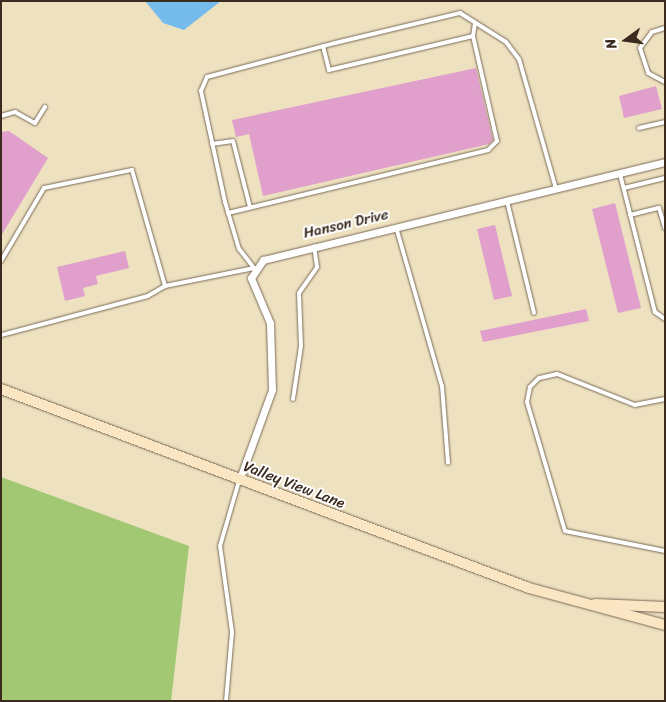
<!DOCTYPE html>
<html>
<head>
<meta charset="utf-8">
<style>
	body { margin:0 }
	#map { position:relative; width:666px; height:702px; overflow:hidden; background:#eee1c0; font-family:Sriracha,sans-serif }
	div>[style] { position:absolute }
	.green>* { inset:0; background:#a2c873 }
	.water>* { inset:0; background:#75bcec }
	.building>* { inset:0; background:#e0a0cb }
	.roads { filter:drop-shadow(0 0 1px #7a6a57) drop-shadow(0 0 1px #7a6a57) }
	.lane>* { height:4px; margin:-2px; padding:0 2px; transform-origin:2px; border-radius:2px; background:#fff }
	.street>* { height:7px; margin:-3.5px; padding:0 3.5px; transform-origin:3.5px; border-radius:3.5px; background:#fff }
	.secondary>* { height:10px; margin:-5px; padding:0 5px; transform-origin:5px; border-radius:5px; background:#fbe6c4 }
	span { translate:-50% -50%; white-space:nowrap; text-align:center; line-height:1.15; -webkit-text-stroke:4px #fff; paint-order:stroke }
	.street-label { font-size:15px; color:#3b2a1e }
	.frame { position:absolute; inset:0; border:2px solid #3b2a1e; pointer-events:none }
	.north { position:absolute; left:601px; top:15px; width:50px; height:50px; -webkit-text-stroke:4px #fff; paint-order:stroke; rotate:256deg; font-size:14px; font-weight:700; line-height:20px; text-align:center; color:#3b2a1e }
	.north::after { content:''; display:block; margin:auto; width:18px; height:22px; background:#3b2a1e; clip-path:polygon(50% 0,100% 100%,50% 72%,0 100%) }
</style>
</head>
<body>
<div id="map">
	<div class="green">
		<i style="clip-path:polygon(1px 477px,189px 546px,171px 701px,1px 701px)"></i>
	</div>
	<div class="water">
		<i style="clip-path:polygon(145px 1px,221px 1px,184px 30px,163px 23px)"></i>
	</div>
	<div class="building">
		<i style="clip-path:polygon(476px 68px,493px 140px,489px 144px,263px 196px,249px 134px,236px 137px,232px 120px)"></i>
		<i style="clip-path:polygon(656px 86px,662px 109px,624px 118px,619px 96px)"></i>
		<i style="clip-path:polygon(9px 131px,48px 158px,1px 236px,1px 132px)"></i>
		<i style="clip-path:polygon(615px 203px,641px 308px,618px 313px,592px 209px)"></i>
		<i style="clip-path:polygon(495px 225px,512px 296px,494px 300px,477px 229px)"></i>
		<i style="clip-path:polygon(125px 251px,129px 268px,96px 276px,98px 284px,83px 288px,85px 296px,65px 301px,57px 267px)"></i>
		<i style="clip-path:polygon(586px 309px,589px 321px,483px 342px,480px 331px)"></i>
	</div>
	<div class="roads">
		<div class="lane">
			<i style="left:665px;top:28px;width:14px;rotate:163deg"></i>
			<i style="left:652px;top:32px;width:20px;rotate:127deg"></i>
			<i style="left:640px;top:48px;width:26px;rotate:72deg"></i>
			<i style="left:648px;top:73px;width:19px;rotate:28deg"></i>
			<i style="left:323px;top:46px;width:25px;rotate:76deg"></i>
			<i style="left:329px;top:70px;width:148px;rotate:-13.3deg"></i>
			<i style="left:1px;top:116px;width:15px;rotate:-16deg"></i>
			<i style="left:15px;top:112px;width:23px;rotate:29deg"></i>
			<i style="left:35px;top:123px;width:19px;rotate:-58deg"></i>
			<i style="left:639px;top:128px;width:27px;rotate:-13deg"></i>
			<i style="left:212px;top:144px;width:21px;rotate:-8deg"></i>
			<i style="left:233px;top:141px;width:68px;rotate:75.6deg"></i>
			<i style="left:620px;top:174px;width:142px;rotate:75.8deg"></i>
			<i style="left:655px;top:312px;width:12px;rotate:35deg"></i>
			<i style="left:624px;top:188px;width:42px;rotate:-13.7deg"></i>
			<i style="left:507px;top:201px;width:115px;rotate:76.4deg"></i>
			<i style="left:228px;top:213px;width:268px;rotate:-13.6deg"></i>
			<i style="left:488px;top:150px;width:13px;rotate:-45deg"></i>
			<i style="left:497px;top:141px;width:108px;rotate:-102.9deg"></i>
			<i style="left:473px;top:36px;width:13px;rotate:-81deg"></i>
			<i style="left:630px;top:215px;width:30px;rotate:-14deg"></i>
			<i style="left:659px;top:208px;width:21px;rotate:73deg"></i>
			<i style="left:396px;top:227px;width:166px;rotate:73.9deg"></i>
			<i style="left:442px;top:386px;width:77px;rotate:85.5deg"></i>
			<i style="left:1px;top:261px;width:85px;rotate:-59.5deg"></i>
			<i style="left:44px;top:188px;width:90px;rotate:-11.6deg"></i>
			<i style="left:132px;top:170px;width:121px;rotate:74.1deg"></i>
			<i style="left:165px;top:286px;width:20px;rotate:150deg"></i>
			<i style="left:148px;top:296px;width:152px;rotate:165.1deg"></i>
			<i style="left:165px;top:286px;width:91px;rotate:-11.4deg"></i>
			<i style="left:254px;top:268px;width:24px;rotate:-128deg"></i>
			<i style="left:239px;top:249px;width:49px;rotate:-106.6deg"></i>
			<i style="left:225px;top:202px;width:114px;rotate:-102.2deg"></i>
			<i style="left:201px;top:91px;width:15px;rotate:-67deg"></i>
			<i style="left:207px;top:77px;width:132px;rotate:-14.9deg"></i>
			<i style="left:335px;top:43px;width:129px;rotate:-13.5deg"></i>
			<i style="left:460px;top:13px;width:54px;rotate:32.2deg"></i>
			<i style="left:506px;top:42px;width:21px;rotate:53deg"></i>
			<i style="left:519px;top:59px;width:135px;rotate:74.1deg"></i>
			<i style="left:293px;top:399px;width:54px;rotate:-81.4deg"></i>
			<i style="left:301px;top:346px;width:53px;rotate:-92.2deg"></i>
			<i style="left:299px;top:293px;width:32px;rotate:-55deg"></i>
			<i style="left:317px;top:267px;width:21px;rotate:-98deg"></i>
			<i style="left:665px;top:399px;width:31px;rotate:169deg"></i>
			<i style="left:635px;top:405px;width:84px;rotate:-158.3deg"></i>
			<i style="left:557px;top:374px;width:18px;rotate:167deg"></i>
			<i style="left:539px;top:378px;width:13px;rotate:135deg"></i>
			<i style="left:530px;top:387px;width:15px;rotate:101deg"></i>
			<i style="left:527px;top:402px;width:134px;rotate:73.6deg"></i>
			<i style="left:565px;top:531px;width:102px;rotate:11.3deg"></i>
			<i style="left:226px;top:701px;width:69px;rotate:-85deg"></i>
			<i style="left:232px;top:632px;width:87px;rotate:-97.9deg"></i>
			<i style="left:220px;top:546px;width:68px;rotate:-73.7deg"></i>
		</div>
		<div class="street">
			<i style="left:239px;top:481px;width:97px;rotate:-70.1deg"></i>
			<i style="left:272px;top:390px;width:67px;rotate:-91.7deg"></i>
			<i style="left:270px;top:323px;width:49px;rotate:-112.9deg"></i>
			<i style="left:251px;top:278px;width:22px;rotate:-56deg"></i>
			<i style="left:263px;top:260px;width:414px;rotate:-13.7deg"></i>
		</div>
		<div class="secondary">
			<i style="left:1px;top:389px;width:564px;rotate:20.65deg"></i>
			<i style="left:529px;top:588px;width:141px;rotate:15.2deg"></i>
			<i style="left:595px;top:604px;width:70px;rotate:2.5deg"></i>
		</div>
	</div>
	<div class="street-label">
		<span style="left:346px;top:224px;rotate:-13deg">Hanson Drive</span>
		<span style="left:294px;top:485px;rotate:21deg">Valley View Lane</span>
	</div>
	<div class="frame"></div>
	<div class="north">N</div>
</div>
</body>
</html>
